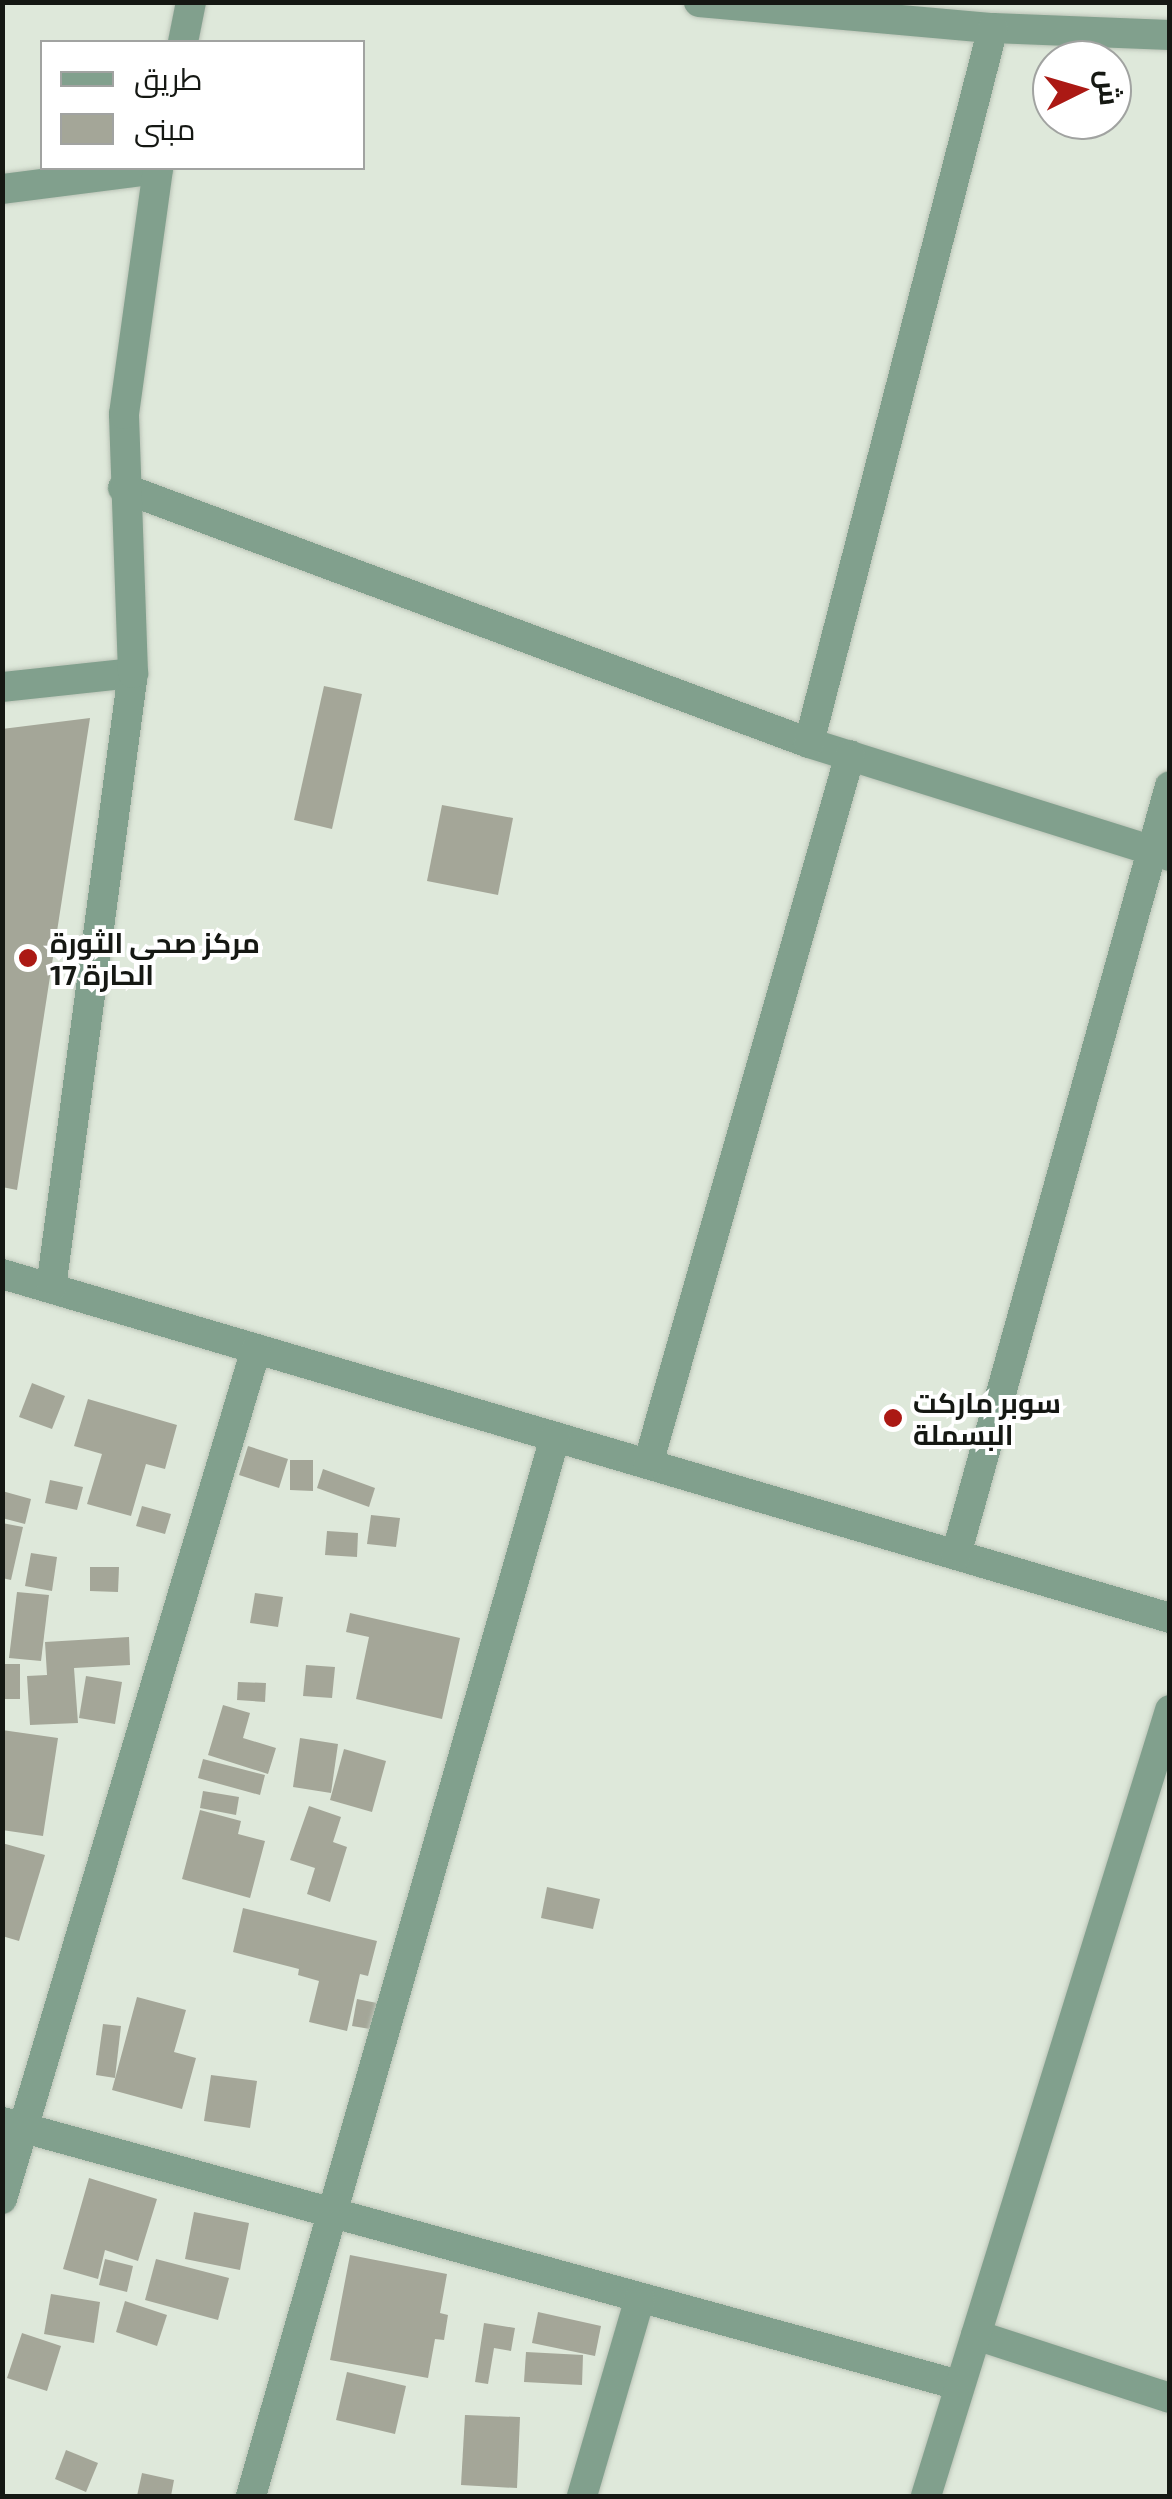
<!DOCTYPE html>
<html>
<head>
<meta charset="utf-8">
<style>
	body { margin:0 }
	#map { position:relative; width:1172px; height:2499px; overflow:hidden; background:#dee8da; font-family:"Exo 2",Cairo,sans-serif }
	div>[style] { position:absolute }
	.building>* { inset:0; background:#a4a698 }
	.roads { filter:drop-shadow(0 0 2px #bac3b6) drop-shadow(0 0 2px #bac3b6) }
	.minor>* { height:30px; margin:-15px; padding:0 15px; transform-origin:15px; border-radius:15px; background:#81a08d }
	.dots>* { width:28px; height:28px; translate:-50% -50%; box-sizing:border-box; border:5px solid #fff; border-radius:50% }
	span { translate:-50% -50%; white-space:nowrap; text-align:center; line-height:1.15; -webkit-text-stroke:8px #fff; paint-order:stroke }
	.poi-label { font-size:28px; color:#151813; font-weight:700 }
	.left { translate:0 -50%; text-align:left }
	.frame { position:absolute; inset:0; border:5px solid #151813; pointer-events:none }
	.legend { position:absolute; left:40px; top:40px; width:325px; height:130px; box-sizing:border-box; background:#fff; border:2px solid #a1a3a1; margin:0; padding:12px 18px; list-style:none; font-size:30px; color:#151813 }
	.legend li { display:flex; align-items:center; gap:20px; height:50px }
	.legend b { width:50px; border:2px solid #a1a3a1 }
	.north { position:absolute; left:1032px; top:40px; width:100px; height:100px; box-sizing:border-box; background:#fff; border:2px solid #a1a3a1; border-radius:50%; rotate:85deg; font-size:28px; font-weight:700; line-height:40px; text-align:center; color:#151813 }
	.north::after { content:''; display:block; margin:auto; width:35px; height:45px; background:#ab1914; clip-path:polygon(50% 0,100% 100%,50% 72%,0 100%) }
</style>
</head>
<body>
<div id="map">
	<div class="building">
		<i style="clip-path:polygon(324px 686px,362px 694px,332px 829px,294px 820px)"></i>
		<i style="clip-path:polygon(90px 718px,17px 1190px,2px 1187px,2px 729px)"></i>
		<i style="clip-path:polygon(442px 805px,513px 818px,498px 895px,427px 881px)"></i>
		<i style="clip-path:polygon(32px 1383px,65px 1396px,52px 1429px,19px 1417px)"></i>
		<i style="clip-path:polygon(88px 1399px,177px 1425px,165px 1469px,146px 1464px,131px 1516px,87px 1504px,102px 1454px,74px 1446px)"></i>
		<i style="clip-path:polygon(248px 1446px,288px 1459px,279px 1488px,239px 1475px)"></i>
		<i style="clip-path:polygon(290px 1460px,313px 1460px,313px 1491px,290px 1490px)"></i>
		<i style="clip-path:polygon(323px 1469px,375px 1488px,369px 1507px,317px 1488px)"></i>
		<i style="clip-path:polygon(50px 1480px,83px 1487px,77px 1510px,45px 1503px)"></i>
		<i style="clip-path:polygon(2px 1491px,31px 1499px,25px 1524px,2px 1518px)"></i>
		<i style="clip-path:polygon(142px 1506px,171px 1514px,165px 1534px,136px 1526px)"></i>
		<i style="clip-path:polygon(371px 1515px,400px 1518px,396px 1547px,367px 1544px)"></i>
		<i style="clip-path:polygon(2px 1523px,23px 1527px,11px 1580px,2px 1578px)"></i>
		<i style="clip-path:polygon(327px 1531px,358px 1533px,357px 1557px,325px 1555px)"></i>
		<i style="clip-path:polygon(31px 1553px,57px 1557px,52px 1591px,25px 1586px)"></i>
		<i style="clip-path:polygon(90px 1567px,119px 1567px,118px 1592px,90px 1591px)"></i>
		<i style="clip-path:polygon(17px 1592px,49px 1595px,41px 1661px,9px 1658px)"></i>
		<i style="clip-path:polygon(255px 1593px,283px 1597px,278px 1627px,250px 1623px)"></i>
		<i style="clip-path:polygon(350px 1613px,460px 1638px,442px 1719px,356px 1699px,369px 1637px,346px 1632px)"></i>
		<i style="clip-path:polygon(129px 1637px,130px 1665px,74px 1668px,78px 1723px,30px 1725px,27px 1676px,47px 1675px,45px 1642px)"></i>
		<i style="clip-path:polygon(2px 1664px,20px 1664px,20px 1699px,2px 1699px)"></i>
		<i style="clip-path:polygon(306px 1665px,335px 1667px,332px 1698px,303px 1696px)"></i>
		<i style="clip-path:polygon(86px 1676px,122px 1682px,115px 1724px,79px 1718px)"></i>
		<i style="clip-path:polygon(238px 1682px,266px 1683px,265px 1702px,237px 1700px)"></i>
		<i style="clip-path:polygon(223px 1705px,250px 1713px,243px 1738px,276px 1748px,268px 1774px,208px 1755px)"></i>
		<i style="clip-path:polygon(2px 1730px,58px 1738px,43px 1836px,2px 1830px)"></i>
		<i style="clip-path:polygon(300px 1738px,338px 1744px,331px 1793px,293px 1787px)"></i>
		<i style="clip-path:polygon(344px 1749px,386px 1761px,372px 1812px,330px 1800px)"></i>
		<i style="clip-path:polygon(203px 1759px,265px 1775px,260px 1795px,198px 1778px)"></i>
		<i style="clip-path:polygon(203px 1791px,239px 1797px,236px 1815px,200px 1808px)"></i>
		<i style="clip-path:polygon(309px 1806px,341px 1817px,333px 1842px,347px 1847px,330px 1902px,307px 1894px,315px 1868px,290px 1860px)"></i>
		<i style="clip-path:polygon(200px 1810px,241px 1821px,238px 1834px,265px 1841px,250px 1898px,182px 1879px)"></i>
		<i style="clip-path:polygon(2px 1843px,45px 1855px,19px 1941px,2px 1936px)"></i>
		<i style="clip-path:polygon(547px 1887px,600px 1899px,593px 1929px,541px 1918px)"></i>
		<i style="clip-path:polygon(243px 1908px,377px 1941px,368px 1976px,360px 1974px,347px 2031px,309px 2022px,319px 1981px,298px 1975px,299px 1969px,233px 1952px)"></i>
		<i style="clip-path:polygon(137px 1997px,186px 2010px,174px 2052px,196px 2058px,182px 2109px,112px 2090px)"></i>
		<i style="clip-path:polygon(357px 1999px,382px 2004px,376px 2030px,352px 2026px)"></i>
		<i style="clip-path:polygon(103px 2024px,121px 2026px,115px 2078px,96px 2075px)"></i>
		<i style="clip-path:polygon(211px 2075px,257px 2081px,250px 2128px,204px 2121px)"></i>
		<i style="clip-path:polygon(89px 2178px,157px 2199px,138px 2261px,105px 2250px,98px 2279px,63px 2269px)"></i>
		<i style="clip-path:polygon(194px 2212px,249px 2223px,240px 2270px,185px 2259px)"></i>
		<i style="clip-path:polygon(350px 2255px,447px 2274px,440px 2313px,448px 2315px,444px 2340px,435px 2339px,428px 2378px,330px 2360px)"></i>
		<i style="clip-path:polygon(105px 2259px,133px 2266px,127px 2292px,99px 2285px)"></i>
		<i style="clip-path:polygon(156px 2259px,229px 2278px,218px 2320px,145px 2300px)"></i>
		<i style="clip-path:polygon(51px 2294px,100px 2302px,94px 2343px,44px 2334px)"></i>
		<i style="clip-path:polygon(125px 2301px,167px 2315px,157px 2346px,116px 2332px)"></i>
		<i style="clip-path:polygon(538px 2312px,601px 2326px,595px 2356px,532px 2343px)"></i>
		<i style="clip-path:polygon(484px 2323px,515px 2328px,511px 2351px,494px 2348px,488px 2384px,475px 2382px)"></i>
		<i style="clip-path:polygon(22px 2333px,61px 2346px,47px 2391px,7px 2378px)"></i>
		<i style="clip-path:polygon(526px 2352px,583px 2355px,582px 2385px,524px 2382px)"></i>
		<i style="clip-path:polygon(347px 2372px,406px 2386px,395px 2434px,336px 2420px)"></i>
		<i style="clip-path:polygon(465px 2415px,520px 2417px,517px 2488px,461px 2485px)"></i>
		<i style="clip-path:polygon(66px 2450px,98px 2463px,86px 2492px,55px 2479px)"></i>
		<i style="clip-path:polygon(142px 2473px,174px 2480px,171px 2496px,137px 2496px)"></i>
	</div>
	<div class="roads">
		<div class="minor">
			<i style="left:699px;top:2px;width:295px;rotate:5.1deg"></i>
			<i style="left:993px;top:28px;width:177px;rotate:2.3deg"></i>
			<i style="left:183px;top:42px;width:41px;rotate:-78.7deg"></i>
			<i style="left:2px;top:189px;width:157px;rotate:-7.3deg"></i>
			<i style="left:123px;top:488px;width:732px;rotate:20.39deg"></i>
			<i style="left:809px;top:743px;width:378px;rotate:17.4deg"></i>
			<i style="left:2px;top:687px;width:132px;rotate:-6.1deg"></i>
			<i style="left:809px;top:743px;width:738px;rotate:-75.57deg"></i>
			<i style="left:2px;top:1274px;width:1218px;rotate:16.41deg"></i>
			<i style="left:51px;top:1288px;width:620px;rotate:-82.41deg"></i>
			<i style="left:133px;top:673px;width:259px;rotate:-92deg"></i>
			<i style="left:124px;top:414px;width:248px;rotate:-82.1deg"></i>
			<i style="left:648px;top:1464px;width:737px;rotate:-74.1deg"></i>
			<i style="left:956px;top:1555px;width:798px;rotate:-74.45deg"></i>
			<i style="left:2px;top:2122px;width:992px;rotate:15.37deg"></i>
			<i style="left:2px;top:2199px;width:887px;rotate:-73.36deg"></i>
			<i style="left:976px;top:2335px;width:204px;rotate:18deg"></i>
			<i style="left:251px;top:2496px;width:1102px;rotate:-73.98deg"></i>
			<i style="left:582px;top:2496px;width:206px;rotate:-73.7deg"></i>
			<i style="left:926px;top:2496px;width:823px;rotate:-72.75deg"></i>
		</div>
	</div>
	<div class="dots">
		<i style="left:28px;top:958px;background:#ab1914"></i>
		<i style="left:893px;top:1418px;background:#ab1914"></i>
	</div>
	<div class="poi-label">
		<span class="left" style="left:50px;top:958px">مركز صحي الثورة<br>الحارة 17</span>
		<span class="left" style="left:913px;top:1418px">سوبر ماركت<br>البسملة</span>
	</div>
	<div class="frame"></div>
	<ul class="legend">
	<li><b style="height:12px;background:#81a08d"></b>طريق</li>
	<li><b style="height:28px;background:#a4a698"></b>مبنى</li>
	</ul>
	<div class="north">ش</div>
</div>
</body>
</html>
